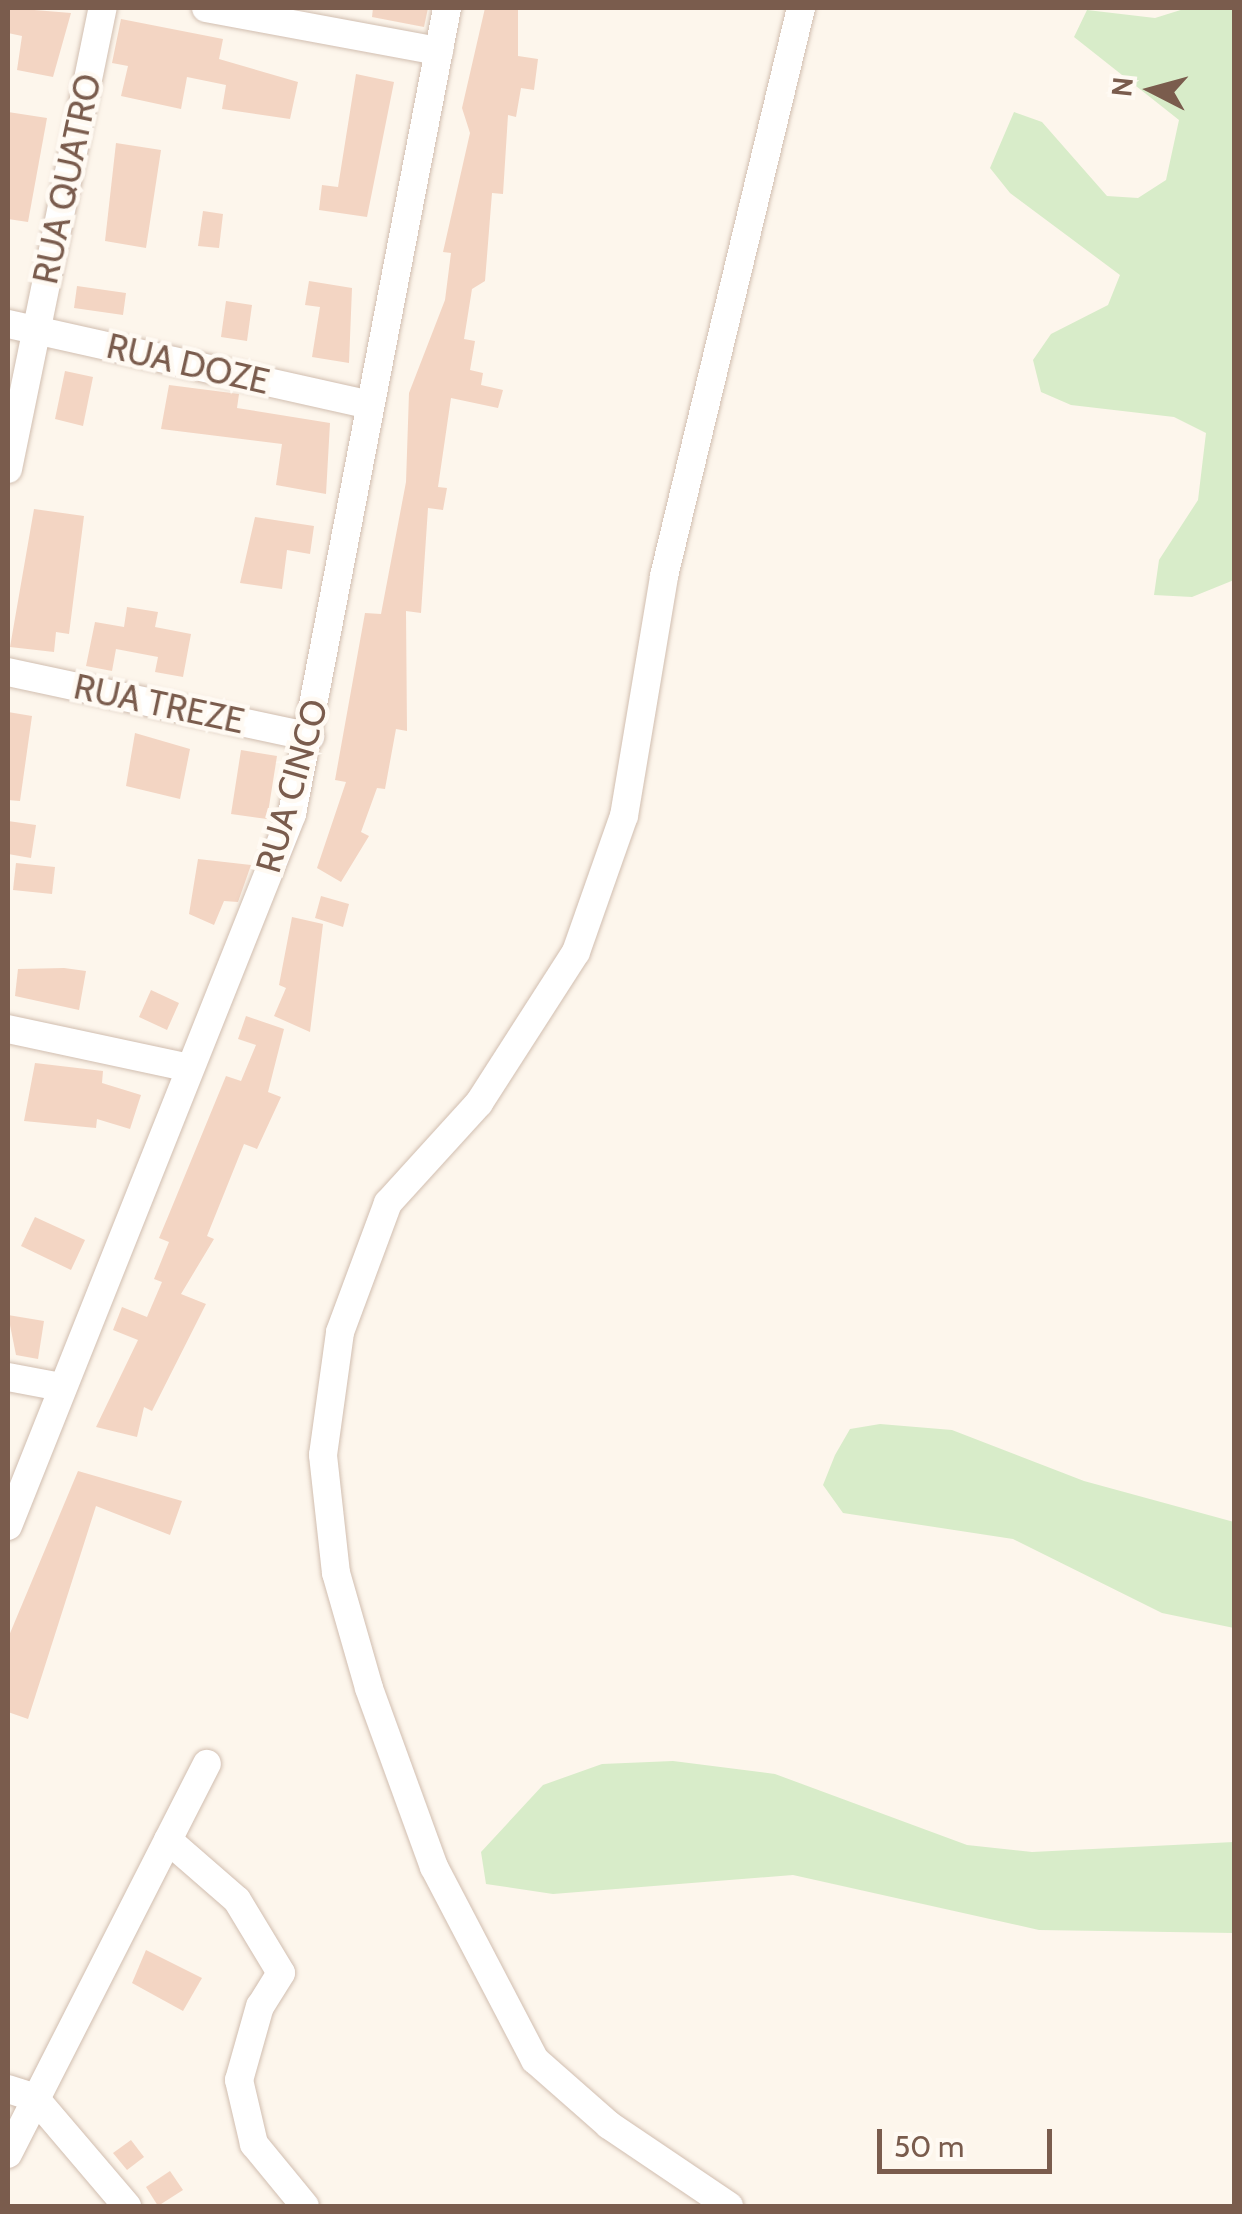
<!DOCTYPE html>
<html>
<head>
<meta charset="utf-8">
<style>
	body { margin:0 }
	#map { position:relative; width:1242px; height:2214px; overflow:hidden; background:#fdf6ec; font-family:Cabin,sans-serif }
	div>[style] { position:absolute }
	.green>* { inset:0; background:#d8ecc9 }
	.building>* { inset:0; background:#f3d5c3 }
	.roads { filter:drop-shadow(0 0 2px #d1beb0) drop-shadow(0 0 2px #d1beb0) }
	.minor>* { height:28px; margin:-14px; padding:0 14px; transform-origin:14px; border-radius:14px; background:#fff }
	span { translate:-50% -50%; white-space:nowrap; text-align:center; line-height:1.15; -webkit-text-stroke:9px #fffaf3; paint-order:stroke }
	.street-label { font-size:35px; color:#7a5c4d }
	.frame { position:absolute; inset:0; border:10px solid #7a5c4d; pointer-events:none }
	.north { position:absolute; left:1102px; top:40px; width:100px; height:100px; -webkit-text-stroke:8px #fffaf3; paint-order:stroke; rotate:276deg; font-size:28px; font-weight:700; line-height:40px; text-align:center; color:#7a5c4d }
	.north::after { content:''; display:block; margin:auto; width:35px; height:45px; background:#7a5c4d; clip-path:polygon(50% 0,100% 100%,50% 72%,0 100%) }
	.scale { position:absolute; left:877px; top:2129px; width:175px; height:45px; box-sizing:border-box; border:5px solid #7a5c4d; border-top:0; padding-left:12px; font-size:30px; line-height:35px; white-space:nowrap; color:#7a5c4d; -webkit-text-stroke:8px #fffaf3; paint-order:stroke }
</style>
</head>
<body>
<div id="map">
	<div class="green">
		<i style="clip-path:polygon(1187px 8px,1234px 8px,1234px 580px,1192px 597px,1154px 595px,1159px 560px,1198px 500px,1206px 433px,1174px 417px,1071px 405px,1041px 392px,1033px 360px,1051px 334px,1108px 305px,1120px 275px,1010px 193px,990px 168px,1014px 112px,1042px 122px,1107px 196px,1138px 198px,1166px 180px,1179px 120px,1074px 37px,1087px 10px,1155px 18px)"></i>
		<i style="clip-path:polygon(880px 1424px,952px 1430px,1084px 1481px,1234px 1522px,1234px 1628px,1162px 1613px,1013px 1539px,843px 1513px,823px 1485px,835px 1455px,850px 1429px)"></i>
		<i style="clip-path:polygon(673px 1761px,775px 1774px,967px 1845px,1032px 1852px,1234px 1842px,1234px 1933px,1039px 1930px,793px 1875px,553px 1894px,486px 1884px,481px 1852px,543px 1785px,602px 1764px)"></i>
	</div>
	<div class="building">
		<i style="clip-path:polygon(10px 8px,71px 13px,53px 77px,17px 70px,22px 36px,8px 33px)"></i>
		<i style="clip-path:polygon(373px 8px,428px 8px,424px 27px,372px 17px)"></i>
		<i style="clip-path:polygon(485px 8px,518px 8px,518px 56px,538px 59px,534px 90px,521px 88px,516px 117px,508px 115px,503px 194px,492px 193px,485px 281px,472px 289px,464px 339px,475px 341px,470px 370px,483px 373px,481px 385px,503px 390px,498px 408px,451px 398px,438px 487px,447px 488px,443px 510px,428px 508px,421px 613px,406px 611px,407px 731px,396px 729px,385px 789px,377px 788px,361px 832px,369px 836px,341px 882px,317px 868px,346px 782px,335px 780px,365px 613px,381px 614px,406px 482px,409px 393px,445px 300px,451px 253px,443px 252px,470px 133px,462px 108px)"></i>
		<i style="clip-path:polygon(121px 19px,223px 39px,219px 59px,298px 82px,290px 119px,222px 109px,226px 85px,187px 77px,181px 109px,121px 96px,128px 66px,112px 63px)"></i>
		<i style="clip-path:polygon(356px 74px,394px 82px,367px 217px,319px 210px,322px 185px,338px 187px)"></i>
		<i style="clip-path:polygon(8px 112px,47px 118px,28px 222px,8px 219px)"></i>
		<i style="clip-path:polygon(116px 143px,161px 150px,146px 248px,105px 241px)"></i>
		<i style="clip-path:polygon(203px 211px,223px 214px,219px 248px,198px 246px)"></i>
		<i style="clip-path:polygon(309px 281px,352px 288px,349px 363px,312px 357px,320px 307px,305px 305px)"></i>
		<i style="clip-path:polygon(77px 286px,126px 293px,123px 315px,74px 308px)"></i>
		<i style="clip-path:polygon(226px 301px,252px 305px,247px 341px,221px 337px)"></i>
		<i style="clip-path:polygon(65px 371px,93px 377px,83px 426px,55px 419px)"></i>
		<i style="clip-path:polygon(169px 385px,239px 394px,237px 408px,330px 423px,326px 494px,276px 485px,282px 444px,161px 429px)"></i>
		<i style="clip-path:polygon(34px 509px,84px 516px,69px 634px,56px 632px,54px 652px,10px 647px)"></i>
		<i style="clip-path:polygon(255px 517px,314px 526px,310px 554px,287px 550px,282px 589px,240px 583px)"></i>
		<i style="clip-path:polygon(127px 607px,158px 612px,155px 627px,191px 634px,183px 677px,155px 672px,158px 657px,116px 649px,112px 671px,86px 666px,95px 622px,124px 627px)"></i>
		<i style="clip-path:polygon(8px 712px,32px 716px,20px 801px,8px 800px)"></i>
		<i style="clip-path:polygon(135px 733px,190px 749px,180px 799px,126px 786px)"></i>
		<i style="clip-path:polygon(241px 750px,277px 756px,267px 819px,231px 814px)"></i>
		<i style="clip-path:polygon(8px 821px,36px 825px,31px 858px,8px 854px)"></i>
		<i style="clip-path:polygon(198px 859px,251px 865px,238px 902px,224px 901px,214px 925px,189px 914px)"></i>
		<i style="clip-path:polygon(16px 863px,55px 867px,52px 894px,13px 890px)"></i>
		<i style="clip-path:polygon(321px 896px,349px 904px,343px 927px,315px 918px)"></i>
		<i style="clip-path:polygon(292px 917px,323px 924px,310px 1032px,274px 1016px,286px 988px,279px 985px)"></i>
		<i style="clip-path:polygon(64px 968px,86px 971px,79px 1010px,15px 996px,18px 969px)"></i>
		<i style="clip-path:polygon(151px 990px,179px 1003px,167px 1030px,139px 1017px)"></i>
		<i style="clip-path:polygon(246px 1016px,284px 1029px,268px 1092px,281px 1097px,257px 1149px,244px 1144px,207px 1236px,214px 1239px,181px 1294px,206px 1304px,152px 1411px,144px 1407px,137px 1437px,96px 1427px,138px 1340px,113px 1330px,122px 1307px,147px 1317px,162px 1282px,154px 1279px,169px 1242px,159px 1238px,167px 1219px,226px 1076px,241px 1081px,256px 1045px,238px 1039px)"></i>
		<i style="clip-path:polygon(35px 1063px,103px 1071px,102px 1083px,141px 1095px,130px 1129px,97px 1119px,96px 1128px,24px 1121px)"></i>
		<i style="clip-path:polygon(35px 1217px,85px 1240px,71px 1270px,21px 1246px)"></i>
		<i style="clip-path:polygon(8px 1315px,44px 1321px,38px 1359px,16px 1355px)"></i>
		<i style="clip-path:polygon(78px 1471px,182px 1501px,170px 1535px,96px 1506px,28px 1719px,8px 1712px,8px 1638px)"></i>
		<i style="clip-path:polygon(146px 1950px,202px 1978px,183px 2011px,132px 1983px)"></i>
		<i style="clip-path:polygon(131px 2140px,144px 2157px,127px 2170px,113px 2153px)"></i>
		<i style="clip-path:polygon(170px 2171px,183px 2190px,158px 2206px,146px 2187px)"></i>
	</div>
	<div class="roads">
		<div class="minor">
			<i style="left:206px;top:8px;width:237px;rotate:10.5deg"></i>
			<i style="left:8px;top:324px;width:370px;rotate:12.6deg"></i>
			<i style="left:8px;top:469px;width:471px;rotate:-78.4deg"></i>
			<i style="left:8px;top:672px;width:309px;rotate:12.1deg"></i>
			<i style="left:8px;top:1029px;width:181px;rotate:12.1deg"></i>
			<i style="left:8px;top:1377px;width:54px;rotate:10.7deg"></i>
			<i style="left:8px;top:1526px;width:767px;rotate:-68.25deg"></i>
			<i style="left:292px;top:814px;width:821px;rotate:-79.11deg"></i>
			<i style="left:168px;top:1840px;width:91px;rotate:41deg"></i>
			<i style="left:237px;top:1900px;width:85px;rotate:58.9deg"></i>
			<i style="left:281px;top:1973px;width:39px;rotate:122deg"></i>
			<i style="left:260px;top:2006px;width:77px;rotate:105.8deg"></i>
			<i style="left:239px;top:2080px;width:66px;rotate:76.8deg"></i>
			<i style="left:254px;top:2144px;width:80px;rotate:50.6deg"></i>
			<i style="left:8px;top:2089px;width:28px;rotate:18deg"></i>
			<i style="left:35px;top:2098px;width:142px;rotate:49.6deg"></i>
			<i style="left:8px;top:2154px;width:438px;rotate:-63deg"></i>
			<i style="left:729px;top:2206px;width:145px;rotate:-146deg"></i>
			<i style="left:609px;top:2125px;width:98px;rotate:-138.7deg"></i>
			<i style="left:535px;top:2060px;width:218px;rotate:-117.6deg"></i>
			<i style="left:434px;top:1867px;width:190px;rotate:-110deg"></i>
			<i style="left:369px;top:1688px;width:120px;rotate:-106deg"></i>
			<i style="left:336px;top:1573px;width:119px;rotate:-96.3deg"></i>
			<i style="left:323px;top:1455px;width:124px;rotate:-82.1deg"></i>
			<i style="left:340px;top:1332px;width:138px;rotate:-69.6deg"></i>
			<i style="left:388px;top:1203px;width:135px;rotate:-47.7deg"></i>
			<i style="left:479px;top:1103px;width:179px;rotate:-57.3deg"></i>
			<i style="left:576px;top:952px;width:144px;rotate:-70.6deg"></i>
			<i style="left:624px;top:816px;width:243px;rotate:-80.5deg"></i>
			<i style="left:664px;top:576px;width:584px;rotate:-76.44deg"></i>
		</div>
	</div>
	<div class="street-label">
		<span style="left:67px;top:179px;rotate:-78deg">RUA QUATRO</span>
		<span style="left:188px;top:364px;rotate:13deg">RUA DOZE</span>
		<span style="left:159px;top:704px;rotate:12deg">RUA TREZE</span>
		<span style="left:292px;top:786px;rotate:-74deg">RUA CINCO</span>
	</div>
	<div class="frame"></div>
	<div class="north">N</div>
	<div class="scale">50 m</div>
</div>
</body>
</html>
